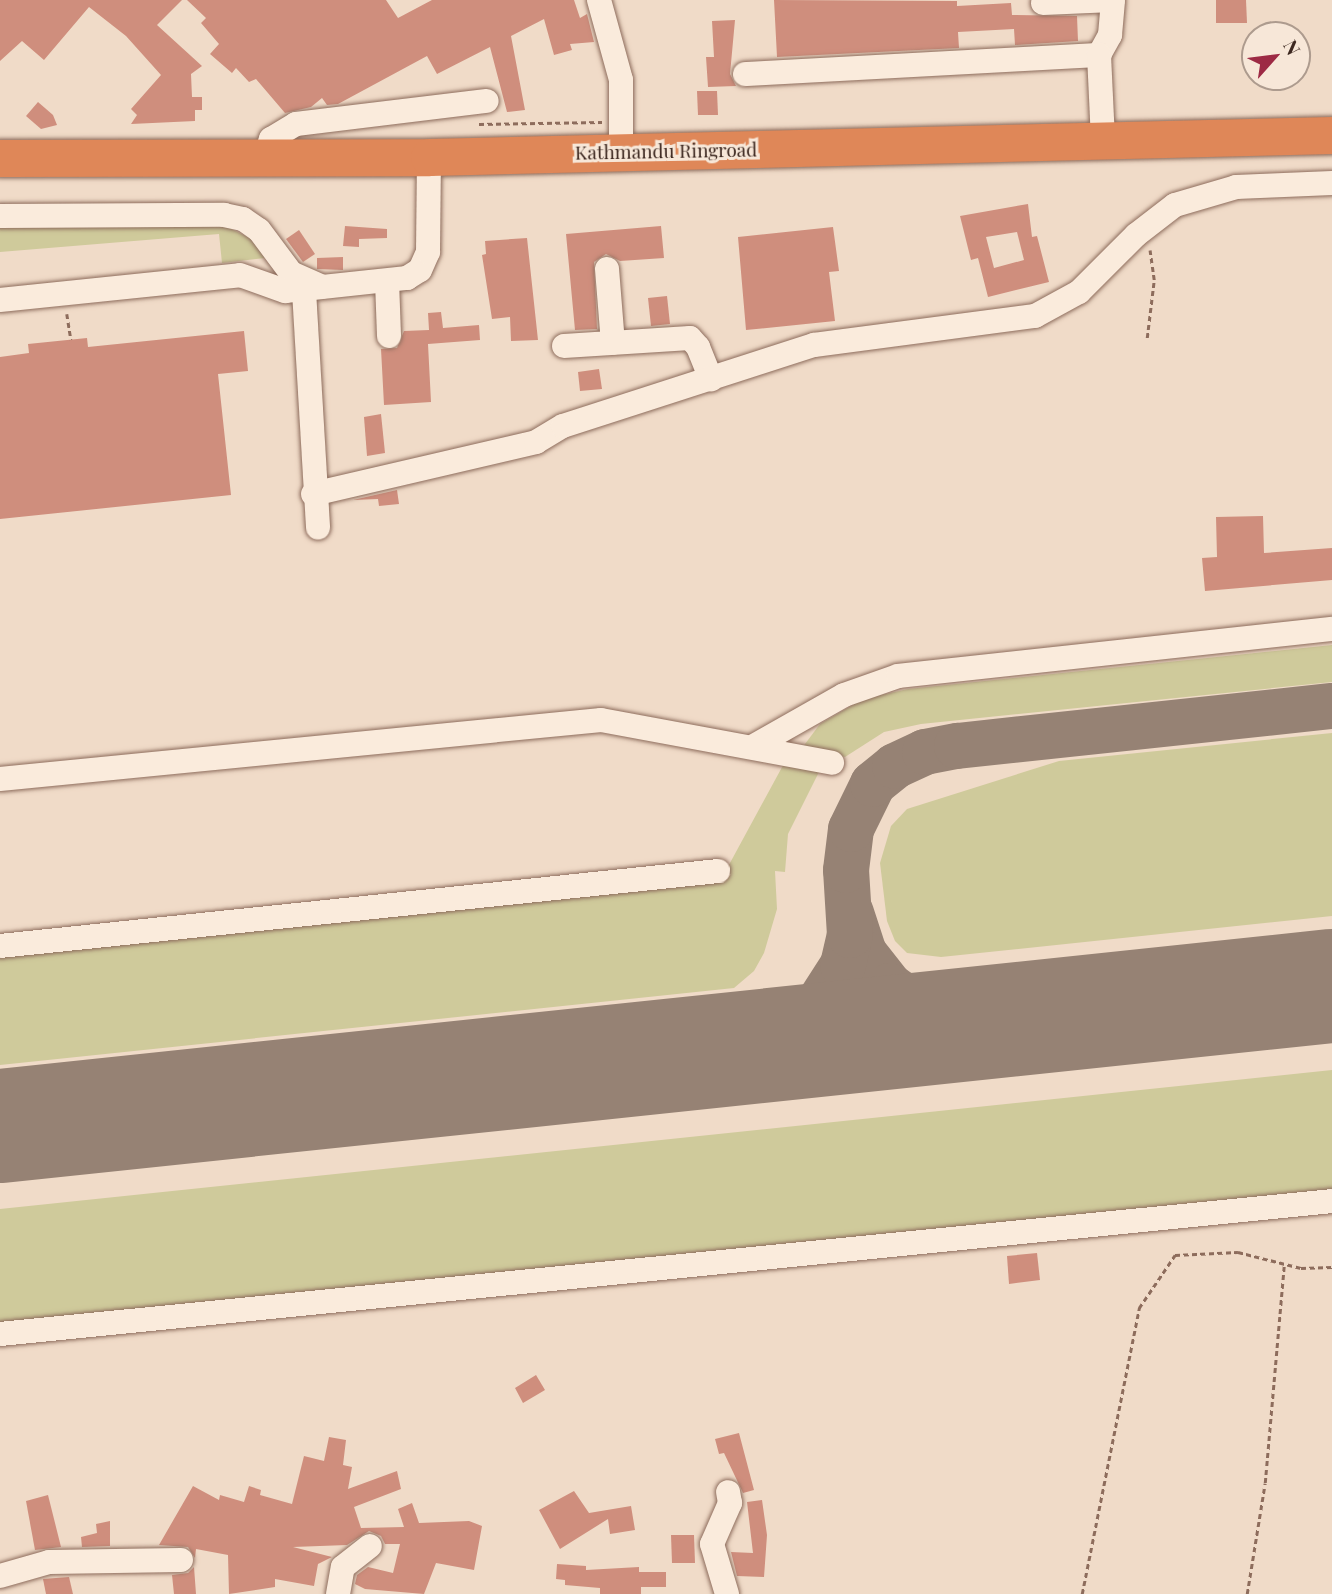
<!DOCTYPE html>
<html>
<head>
<meta charset="utf-8">
<style>
	body { margin:0 }
	#map { position:relative; width:1332px; height:1594px; overflow:hidden; background:#f0dbc8; font-family:"Playfair Display",serif }
	div>[style] { position:absolute }
	.green>* { inset:0; background:#cfca9b }
	.taxiway>* { height:46px; margin:-23px; padding:0 23px; transform-origin:23px; border-radius:23px; background:#968274 }
	.runway>* { height:114px; margin:-57px; padding:0 57px; transform-origin:57px; border-radius:57px; background:#968274 }
	.building>* { inset:0; background:#cf8e7d }
	.path>* { height:2.5px; margin-top:-1.25px; transform-origin:0; background:repeating-linear-gradient(90deg,#8d6c5c 0 5px,transparent 0 8.5px) }
	.roads { filter:drop-shadow(0 0 2px #8d6c5c) drop-shadow(0 0 2px #8d6c5c) }
	.minor>* { height:24px; margin:-12px; padding:0 12px; transform-origin:12px; border-radius:12px; background:#faebdc }
	.highway>* { height:37px; margin:-18.5px; padding:0 18.5px; transform-origin:18.5px; border-radius:18.5px; background:#df8758 }
	span { translate:-50% -50%; white-space:nowrap; text-align:center; line-height:1.15; -webkit-text-stroke:6px #f7e7d8; paint-order:stroke }
	.street-label { font-size:19px; color:#3d2820 }
	.north { position:absolute; left:1241px; top:21px; width:70px; height:70px; box-sizing:border-box; background:#f7e7d8; border:2px solid #ad9b8e; border-radius:50%; rotate:62deg; font-size:19px; font-weight:700; line-height:28px; text-align:center; color:#3d2820 }
	.north::after { content:''; display:block; margin:auto; width:24px; height:32px; background:#9d2a44; clip-path:polygon(50% 0,100% 100%,50% 72%,0 100%) }
</style>
</head>
<body>
<div id="map">
	<div class="green">
		<i style="clip-path:polygon(223px 225px,258px 242px,265px 258px,222px 263px,219px 234px,0 252px,0 227px)"></i>
		<i style="clip-path:polygon(1332px 645px,1332px 682px,921px 724px,884px 732px,845px 757px,802px 748px,820px 724px,863px 699px,908px 689px)"></i>
		<i style="clip-path:polygon(1332px 733px,1332px 916px,941px 957px,907px 953px,895px 941px,887px 921px,880px 863px,891px 826px,907px 809px,1059px 761px)"></i>
		<i style="clip-path:polygon(787px 758px,821px 768px,788px 834px,785px 872px,775px 871px,777px 909px,764px 953px,754px 971px,734px 988px,0 1065px,0 948px,724px 874px)"></i>
		<i style="clip-path:polygon(1332px 1070px,1332px 1191px,0 1331px,0 1209px)"></i>
	</div>
	<div class="taxiway">
		<i style="left:851px;top:913px;width:42px;rotate:72deg"></i>
		<i style="left:864px;top:953px;width:42px;rotate:51.8deg"></i>
		<i style="left:890px;top:986px;width:38px;rotate:35deg"></i>
		<i style="left:921px;top:1008px;width:59px;rotate:13.8deg"></i>
		<i style="left:777px;top:1043px;width:53px;rotate:-42.7deg"></i>
		<i style="left:816px;top:1007px;width:50px;rotate:-57.3deg"></i>
		<i style="left:843px;top:965px;width:31px;rotate:-77deg"></i>
		<i style="left:850px;top:935px;width:65px;rotate:-93.5deg"></i>
		<i style="left:846px;top:870px;width:41px;rotate:-83deg"></i>
		<i style="left:851px;top:829px;width:50px;rotate:-63.9deg"></i>
		<i style="left:873px;top:784px;width:28px;rotate:-39deg"></i>
		<i style="left:895px;top:766px;width:33px;rotate:-25deg"></i>
		<i style="left:925px;top:752px;width:33px;rotate:-11deg"></i>
		<i style="left:957px;top:746px;width:377px;rotate:-6.1deg"></i>
	</div>
	<div class="runway">
		<i style="left:0;top:1126px;width:1339px;rotate:-6deg"></i>
	</div>
	<div class="building">
		<i style="clip-path:polygon(0 0,182px 0,157px 25px,202px 66px,191px 74px,192px 97px,202px 97px,202px 110px,195px 110px,195px 121px,131px 124px,137px 115px,131px 109px,161px 75px,126px 36px,89px 7px,44px 60px,22px 41px,0 61px)"></i>
		<i style="clip-path:polygon(187px 0,386px 0,398px 18px,432px 0,574px 0,580px 18px,587px 14px,594px 42px,570px 44px,572px 50px,554px 55px,544px 19px,511px 36px,525px 110px,507px 112px,490px 47px,437px 74px,427px 56px,338px 104px,327px 105px,322px 98px,311px 107px,285px 113px,256px 79px,249px 82px,236px 68px,232px 73px,210px 54px,219px 44px,201px 23px,206px 18px)"></i>
		<i style="clip-path:polygon(774px 0,957px 1px,957px 6px,1011px 3px,1012px 15px,1077px 16px,1078px 41px,1015px 45px,1014px 29px,958px 32px,959px 48px,777px 57px)"></i>
		<i style="clip-path:polygon(1216px 0,1246px 0,1247px 23px,1216px 23px)"></i>
		<i style="clip-path:polygon(735px 20px,730px 74px,736px 86px,708px 87px,706px 57px,714px 57px,712px 21px)"></i>
		<i style="clip-path:polygon(697px 91px,717px 91px,718px 115px,698px 115px)"></i>
		<i style="clip-path:polygon(38px 102px,53px 115px,57px 125px,41px 129px,26px 116px)"></i>
		<i style="clip-path:polygon(evenodd,1028px 204px,1032px 237px,1037px 236px,1049px 282px,988px 297px,978px 258px,971px 260px,960px 216px,1028px 204px,1017px 232px,1024px 260px,994px 268px,986px 237px,1017px 232px)"></i>
		<i style="clip-path:polygon(345px 226px,387px 229px,387px 238px,359px 239px,359px 247px,343px 246px)"></i>
		<i style="clip-path:polygon(661px 226px,664px 258px,620px 261px,606px 254px,594px 262px,597px 329px,575px 330px,566px 234px)"></i>
		<i style="clip-path:polygon(833px 227px,839px 271px,829px 272px,835px 321px,746px 330px,738px 237px)"></i>
		<i style="clip-path:polygon(299px 230px,315px 254px,303px 262px,286px 239px)"></i>
		<i style="clip-path:polygon(527px 238px,538px 340px,511px 341px,510px 317px,492px 319px,482px 255px,486px 254px,485px 241px)"></i>
		<i style="clip-path:polygon(343px 257px,343px 270px,317px 269px,317px 258px)"></i>
		<i style="clip-path:polygon(667px 296px,670px 324px,651px 326px,648px 298px)"></i>
		<i style="clip-path:polygon(441px 312px,443px 328px,479px 325px,480px 340px,428px 344px,431px 402px,384px 405px,381px 349px,397px 348px,404px 331px,429px 330px,428px 313px)"></i>
		<i style="clip-path:polygon(244px 331px,248px 371px,218px 374px,231px 495px,0 519px,0 357px,29px 353px,28px 344px,87px 338px,88px 347px)"></i>
		<i style="clip-path:polygon(599px 369px,602px 389px,580px 391px,578px 372px)"></i>
		<i style="clip-path:polygon(381px 414px,385px 453px,367px 456px,364px 417px)"></i>
		<i style="clip-path:polygon(397px 490px,399px 504px,379px 506px,378px 499px,353px 500px)"></i>
		<i style="clip-path:polygon(1263px 516px,1264px 553px,1332px 548px,1332px 580px,1205px 591px,1202px 558px,1217px 557px,1216px 517px)"></i>
		<i style="clip-path:polygon(1037px 1253px,1040px 1280px,1009px 1284px,1007px 1256px)"></i>
		<i style="clip-path:polygon(536px 1375px,545px 1390px,523px 1403px,515px 1388px)"></i>
		<i style="clip-path:polygon(739px 1433px,754px 1490px,743px 1493px,724px 1453px,719px 1454px,715px 1439px)"></i>
		<i style="clip-path:polygon(329px 1437px,346px 1440px,343px 1465px,352px 1467px,348px 1489px,397px 1471px,401px 1489px,354px 1507px,361px 1528px,404px 1527px,398px 1509px,412px 1503px,419px 1523px,469px 1521px,482px 1526px,474px 1570px,436px 1563px,424px 1594px,365px 1589px,355px 1584px,357px 1575px,368px 1567px,393px 1573px,400px 1544px,385px 1544px,381px 1536px,369px 1531px,347px 1545px,293px 1547px,332px 1557px,318px 1564px,314px 1586px,275px 1579px,275px 1587px,229px 1594px,228px 1555px,196px 1549px,195px 1558px,188px 1547px,159px 1545px,193px 1486px,219px 1500px,220px 1495px,244px 1502px,249px 1486px,261px 1490px,260px 1495px,292px 1504px,304px 1456px,324px 1461px)"></i>
		<i style="clip-path:polygon(574px 1491px,589px 1513px,631px 1506px,635px 1530px,610px 1534px,608px 1519px,560px 1549px,539px 1510px)"></i>
		<i style="clip-path:polygon(48px 1495px,61px 1547px,35px 1550px,26px 1501px)"></i>
		<i style="clip-path:polygon(762px 1500px,767px 1535px,764px 1577px,737px 1576px,731px 1552px,753px 1553px,747px 1502px)"></i>
		<i style="clip-path:polygon(110px 1521px,110px 1546px,82px 1547px,81px 1537px,97px 1533px,96px 1524px)"></i>
		<i style="clip-path:polygon(671px 1535px,694px 1535px,695px 1563px,672px 1563px)"></i>
		<i style="clip-path:polygon(557px 1564px,586px 1566px,586px 1570px,639px 1567px,639px 1572px,666px 1572px,666px 1587px,641px 1587px,641px 1594px,600px 1594px,600px 1588px,565px 1585px,565px 1580px,556px 1579px)"></i>
		<i style="clip-path:polygon(194px 1567px,196px 1594px,174px 1594px,172px 1575px,188px 1573px)"></i>
		<i style="clip-path:polygon(69px 1577px,73px 1594px,46px 1594px,43px 1579px)"></i>
	</div>
	<div class="path">
		<i style="left:479px;top:124px;width:123px;rotate:-0.9deg"></i>
		<i style="left:67px;top:314px;width:26px;rotate:81deg"></i>
		<i style="left:1147px;top:338px;width:58px;rotate:-83.1deg"></i>
		<i style="left:1154px;top:280px;width:30px;rotate:-98deg"></i>
		<i style="left:1082px;top:1594px;width:292px;rotate:-78.7deg"></i>
		<i style="left:1139px;top:1308px;width:64px;rotate:-55.8deg"></i>
		<i style="left:1175px;top:1255px;width:63px;rotate:-2.7deg"></i>
		<i style="left:1238px;top:1252px;width:65px;rotate:14.3deg"></i>
		<i style="left:1301px;top:1268px;width:31px;rotate:-2deg"></i>
		<i style="left:1247px;top:1594px;width:112px;rotate:-80.8deg"></i>
		<i style="left:1265px;top:1483px;width:220px;rotate:-85deg"></i>
	</div>
	<div class="roads">
		<div class="minor">
			<i style="left:599px;top:0;width:83px;rotate:74.6deg"></i>
			<i style="left:621px;top:80px;width:72px;rotate:90deg"></i>
			<i style="left:1043px;top:3px;width:70px;rotate:-2.5deg"></i>
			<i style="left:1099px;top:55px;width:23px;rotate:-61deg"></i>
			<i style="left:1110px;top:35px;width:33px;rotate:-85deg"></i>
			<i style="left:745px;top:74px;width:355px;rotate:-3.1deg"></i>
			<i style="left:1099px;top:55px;width:85px;rotate:87.3deg"></i>
			<i style="left:266px;top:155px;width:17px;rotate:-73deg"></i>
			<i style="left:271px;top:139px;width:29px;rotate:-31deg"></i>
			<i style="left:296px;top:124px;width:192px;rotate:-6.9deg"></i>
			<i style="left:0;top:216px;width:224px;rotate:-0.3deg"></i>
			<i style="left:224px;top:215px;width:19px;rotate:12deg"></i>
			<i style="left:243px;top:219px;width:19px;rotate:35deg"></i>
			<i style="left:259px;top:230px;width:54px;rotate:53.3deg"></i>
			<i style="left:291px;top:273px;width:34px;rotate:24deg"></i>
			<i style="left:607px;top:269px;width:74px;rotate:85.4deg"></i>
			<i style="left:387px;top:281px;width:55px;rotate:87.9deg"></i>
			<i style="left:304px;top:291px;width:237px;rotate:86.6deg"></i>
			<i style="left:0;top:300px;width:241px;rotate:-5.9deg"></i>
			<i style="left:240px;top:275px;width:48px;rotate:19.6deg"></i>
			<i style="left:285px;top:291px;width:123px;rotate:-6.1deg"></i>
			<i style="left:407px;top:278px;width:15px;rotate:-32deg"></i>
			<i style="left:420px;top:270px;width:20px;rotate:-66deg"></i>
			<i style="left:428px;top:252px;width:95px;rotate:-89.4deg"></i>
			<i style="left:564px;top:346px;width:126px;rotate:-3.6deg"></i>
			<i style="left:690px;top:338px;width:12px;rotate:48deg"></i>
			<i style="left:698px;top:347px;width:35px;rotate:68deg"></i>
			<i style="left:313px;top:494px;width:229px;rotate:-13.1deg"></i>
			<i style="left:536px;top:442px;width:31px;rotate:-31deg"></i>
			<i style="left:563px;top:426px;width:264px;rotate:-17.9deg"></i>
			<i style="left:814px;top:345px;width:223px;rotate:-7.5deg"></i>
			<i style="left:1035px;top:316px;width:50px;rotate:-28.6deg"></i>
			<i style="left:1079px;top:292px;width:81px;rotate:-45deg"></i>
			<i style="left:1136px;top:235px;width:49px;rotate:-37.6deg"></i>
			<i style="left:1175px;top:205px;width:64px;rotate:-16.4deg"></i>
			<i style="left:1236px;top:187px;width:96px;rotate:-2.4deg"></i>
			<i style="left:754px;top:746px;width:103px;rotate:-29.5deg"></i>
			<i style="left:844px;top:695px;width:57px;rotate:-19.4deg"></i>
			<i style="left:898px;top:676px;width:437px;rotate:-6.2deg"></i>
			<i style="left:0;top:779px;width:604px;rotate:-5.61deg"></i>
			<i style="left:601px;top:720px;width:235px;rotate:10.5deg"></i>
			<i style="left:0;top:946px;width:722px;rotate:-5.96deg"></i>
			<i style="left:0;top:1334px;width:1339px;rotate:-5.7deg"></i>
			<i style="left:0;top:1576px;width:51px;rotate:-15.9deg"></i>
			<i style="left:49px;top:1562px;width:132px;rotate:-0.9deg"></i>
			<i style="left:338px;top:1594px;width:27px;rotate:-80deg"></i>
			<i style="left:343px;top:1567px;width:34px;rotate:-38deg"></i>
			<i style="left:727px;top:1594px;width:52px;rotate:-106.7deg"></i>
			<i style="left:712px;top:1544px;width:45px;rotate:-66.3deg"></i>
			<i style="left:730px;top:1503px;width:11px;rotate:-100deg"></i>
		</div>
		<div class="highway">
			<i style="left:0;top:158px;width:429px;rotate:-0.1deg"></i>
			<i style="left:429px;top:157px;width:903px;rotate:-1.4deg"></i>
		</div>
	</div>
	<div class="street-label">
		<span style="left:666px;top:151px;rotate:-1deg">Kathmandu Ringroad</span>
	</div>
	<div class="north">N</div>
</div>
</body>
</html>
